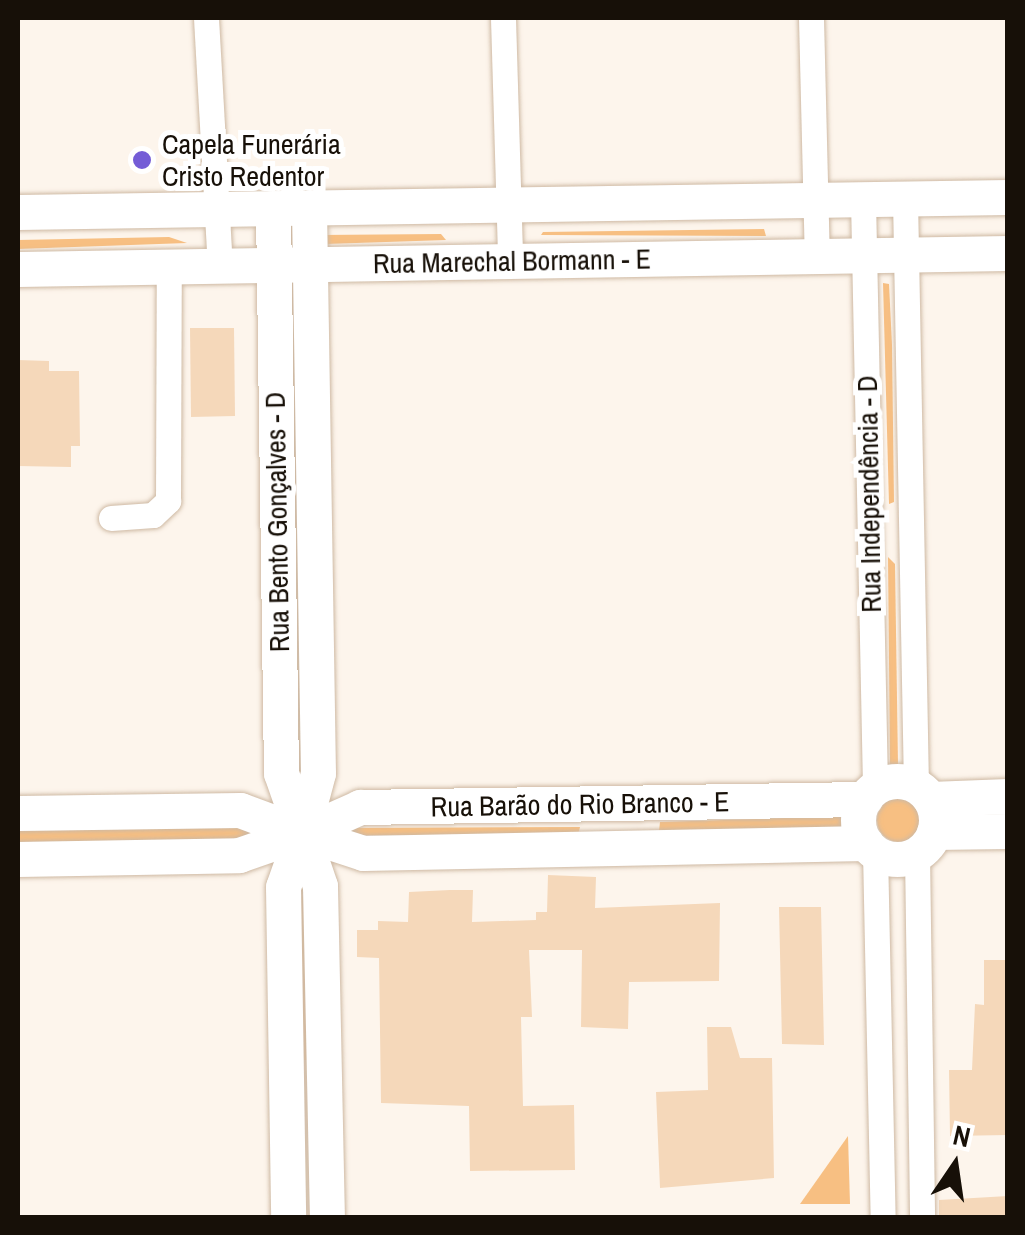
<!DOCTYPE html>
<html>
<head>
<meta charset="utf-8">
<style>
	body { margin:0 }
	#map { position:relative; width:1025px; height:1235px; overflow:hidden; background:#fdf5ec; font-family:"Archivo Narrow",sans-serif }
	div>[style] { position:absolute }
	.green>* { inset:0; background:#f7bf82 }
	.round { border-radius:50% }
	.building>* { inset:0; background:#f5d8ba }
	.roads { filter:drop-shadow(0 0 2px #ceb9a3) drop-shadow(0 0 2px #ceb9a3) }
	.street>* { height:25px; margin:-12.5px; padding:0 12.5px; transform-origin:12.5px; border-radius:12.5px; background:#fff }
	.secondary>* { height:35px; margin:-17.5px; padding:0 17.5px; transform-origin:17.5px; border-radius:17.5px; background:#fff }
	.secondary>.ring { margin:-17.5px; padding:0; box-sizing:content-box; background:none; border:35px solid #fff; border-radius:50% }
	.dots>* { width:28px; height:28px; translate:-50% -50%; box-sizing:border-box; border:5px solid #fff; border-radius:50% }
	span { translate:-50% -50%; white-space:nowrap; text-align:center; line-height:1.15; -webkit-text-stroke:10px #fff; paint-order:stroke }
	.poi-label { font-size:28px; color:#171008 }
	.left { translate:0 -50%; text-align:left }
	.street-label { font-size:28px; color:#171008 }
	.frame { position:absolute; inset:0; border:20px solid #171008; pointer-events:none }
	.north { position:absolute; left:905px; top:1115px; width:100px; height:100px; -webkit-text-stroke:8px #fff; paint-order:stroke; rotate:13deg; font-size:28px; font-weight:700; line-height:40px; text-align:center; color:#171008 }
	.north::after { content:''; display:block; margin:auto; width:35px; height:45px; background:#171008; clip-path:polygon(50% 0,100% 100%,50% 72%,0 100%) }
</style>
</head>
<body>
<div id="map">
	<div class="green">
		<i style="clip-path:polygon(764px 229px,766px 236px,541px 235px,543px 232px)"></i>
		<i style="clip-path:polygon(441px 234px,446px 240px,326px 244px,319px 235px)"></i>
		<i style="clip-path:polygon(169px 237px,187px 243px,18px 249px,18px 240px)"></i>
		<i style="clip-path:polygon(883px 283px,889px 284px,892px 345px,894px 502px,889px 504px)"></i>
		<i style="clip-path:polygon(888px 557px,895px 564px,898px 765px,890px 765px)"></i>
		<i class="round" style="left:877px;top:798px;width:44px;height:44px"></i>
		<i style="clip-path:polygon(845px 816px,843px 827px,659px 831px,660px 822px)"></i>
		<i style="clip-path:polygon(248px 827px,248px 840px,18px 842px,18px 831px)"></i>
		<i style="clip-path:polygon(580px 827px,578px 836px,346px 835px,346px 828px)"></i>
		<i style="clip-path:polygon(305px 897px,310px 1060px,301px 1060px,296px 898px)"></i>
		<i style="clip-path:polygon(848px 1136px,850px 1204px,800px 1204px)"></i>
	</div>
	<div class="building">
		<i style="clip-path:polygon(190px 328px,234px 328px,235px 416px,191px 417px)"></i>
		<i style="clip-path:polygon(18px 360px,49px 361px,49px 371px,79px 371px,80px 446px,71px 446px,71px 467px,18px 466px)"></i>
		<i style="clip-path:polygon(548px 875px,596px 877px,595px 908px,720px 903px,719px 981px,629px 982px,628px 1029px,581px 1027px,582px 950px,529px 950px,532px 1017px,521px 1017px,523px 1106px,574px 1105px,575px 1170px,470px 1171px,469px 1106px,381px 1103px,379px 958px,357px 957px,357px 930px,378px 930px,378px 921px,408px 922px,409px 892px,450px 890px,473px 890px,472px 922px,536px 920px,536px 912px,547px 912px)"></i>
		<i style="clip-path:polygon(779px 907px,821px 907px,824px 1045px,782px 1044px)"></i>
		<i style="clip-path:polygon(984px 960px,1008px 960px,1008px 1135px,950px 1136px,949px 1070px,972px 1070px,975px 1004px,984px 1005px)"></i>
		<i style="clip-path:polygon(707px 1027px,731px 1027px,740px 1058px,772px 1058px,774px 1178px,660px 1188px,656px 1092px,708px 1090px)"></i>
		<i style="clip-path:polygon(1008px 1196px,1008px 1218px,939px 1218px,939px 1200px)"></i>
	</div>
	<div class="roads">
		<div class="street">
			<i style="left:206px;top:18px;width:248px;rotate:86.8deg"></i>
			<i style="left:503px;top:18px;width:243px;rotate:88.3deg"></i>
			<i style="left:811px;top:18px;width:238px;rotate:88.6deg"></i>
			<i style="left:905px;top:198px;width:588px;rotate:88.93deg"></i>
			<i style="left:863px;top:199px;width:590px;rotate:88.83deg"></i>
			<i style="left:111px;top:518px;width:42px;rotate:-4.1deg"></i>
			<i style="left:153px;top:515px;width:21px;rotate:-43deg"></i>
			<i style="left:168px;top:501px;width:234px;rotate:-89.8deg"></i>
			<i style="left:875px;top:851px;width:367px;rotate:88.8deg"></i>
			<i style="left:917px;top:853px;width:365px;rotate:89.2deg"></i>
		</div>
		<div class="secondary">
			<i style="left:273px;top:208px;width:565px;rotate:89.19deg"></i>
			<i style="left:281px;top:773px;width:64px;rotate:70.7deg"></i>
			<i style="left:302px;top:833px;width:57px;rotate:109.4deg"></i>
			<i style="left:283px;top:887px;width:331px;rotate:89.1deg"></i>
			<i style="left:309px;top:208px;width:565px;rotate:89.09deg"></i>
			<i style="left:318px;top:773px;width:62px;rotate:104.9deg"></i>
			<i style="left:302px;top:833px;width:56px;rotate:71.2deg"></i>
			<i style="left:320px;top:886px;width:332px;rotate:88.8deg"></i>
			<i style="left:18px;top:212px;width:990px;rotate:-0.87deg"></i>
			<i style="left:18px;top:269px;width:990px;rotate:-0.93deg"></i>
			<i class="ring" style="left:858px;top:781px;width:43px;height:43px"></i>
			<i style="left:930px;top:799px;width:78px;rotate:-2.2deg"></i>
			<i style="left:18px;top:813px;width:222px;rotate:-0.8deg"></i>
			<i style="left:240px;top:810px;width:66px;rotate:20.4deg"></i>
			<i style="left:302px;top:833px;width:64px;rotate:-24.1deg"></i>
			<i style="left:360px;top:807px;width:505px;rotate:-0.91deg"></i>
			<i style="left:934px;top:832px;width:74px;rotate:-0.8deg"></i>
			<i style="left:18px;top:859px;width:221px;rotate:-1deg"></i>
			<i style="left:239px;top:855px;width:67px;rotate:-19.2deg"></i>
			<i style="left:302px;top:833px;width:64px;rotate:18.2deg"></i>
			<i style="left:363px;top:853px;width:503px;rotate:-1.14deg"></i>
		</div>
	</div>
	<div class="dots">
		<i style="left:142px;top:160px;background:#745cd6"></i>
	</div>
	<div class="poi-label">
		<span class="left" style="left:162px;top:160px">Capela Funerária<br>Cristo Redentor</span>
	</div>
	<div class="street-label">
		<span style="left:512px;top:261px;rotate:-1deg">Rua Marechal Bormann - E</span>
		<span style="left:869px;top:494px;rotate:-91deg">Rua Independência - D</span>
		<span style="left:277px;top:522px;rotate:-91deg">Rua Bento Gonçalves - D</span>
		<span style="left:580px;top:804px;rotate:-1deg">Rua Barão do Rio Branco - E</span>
	</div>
	<div class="frame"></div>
	<div class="north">N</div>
</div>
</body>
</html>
